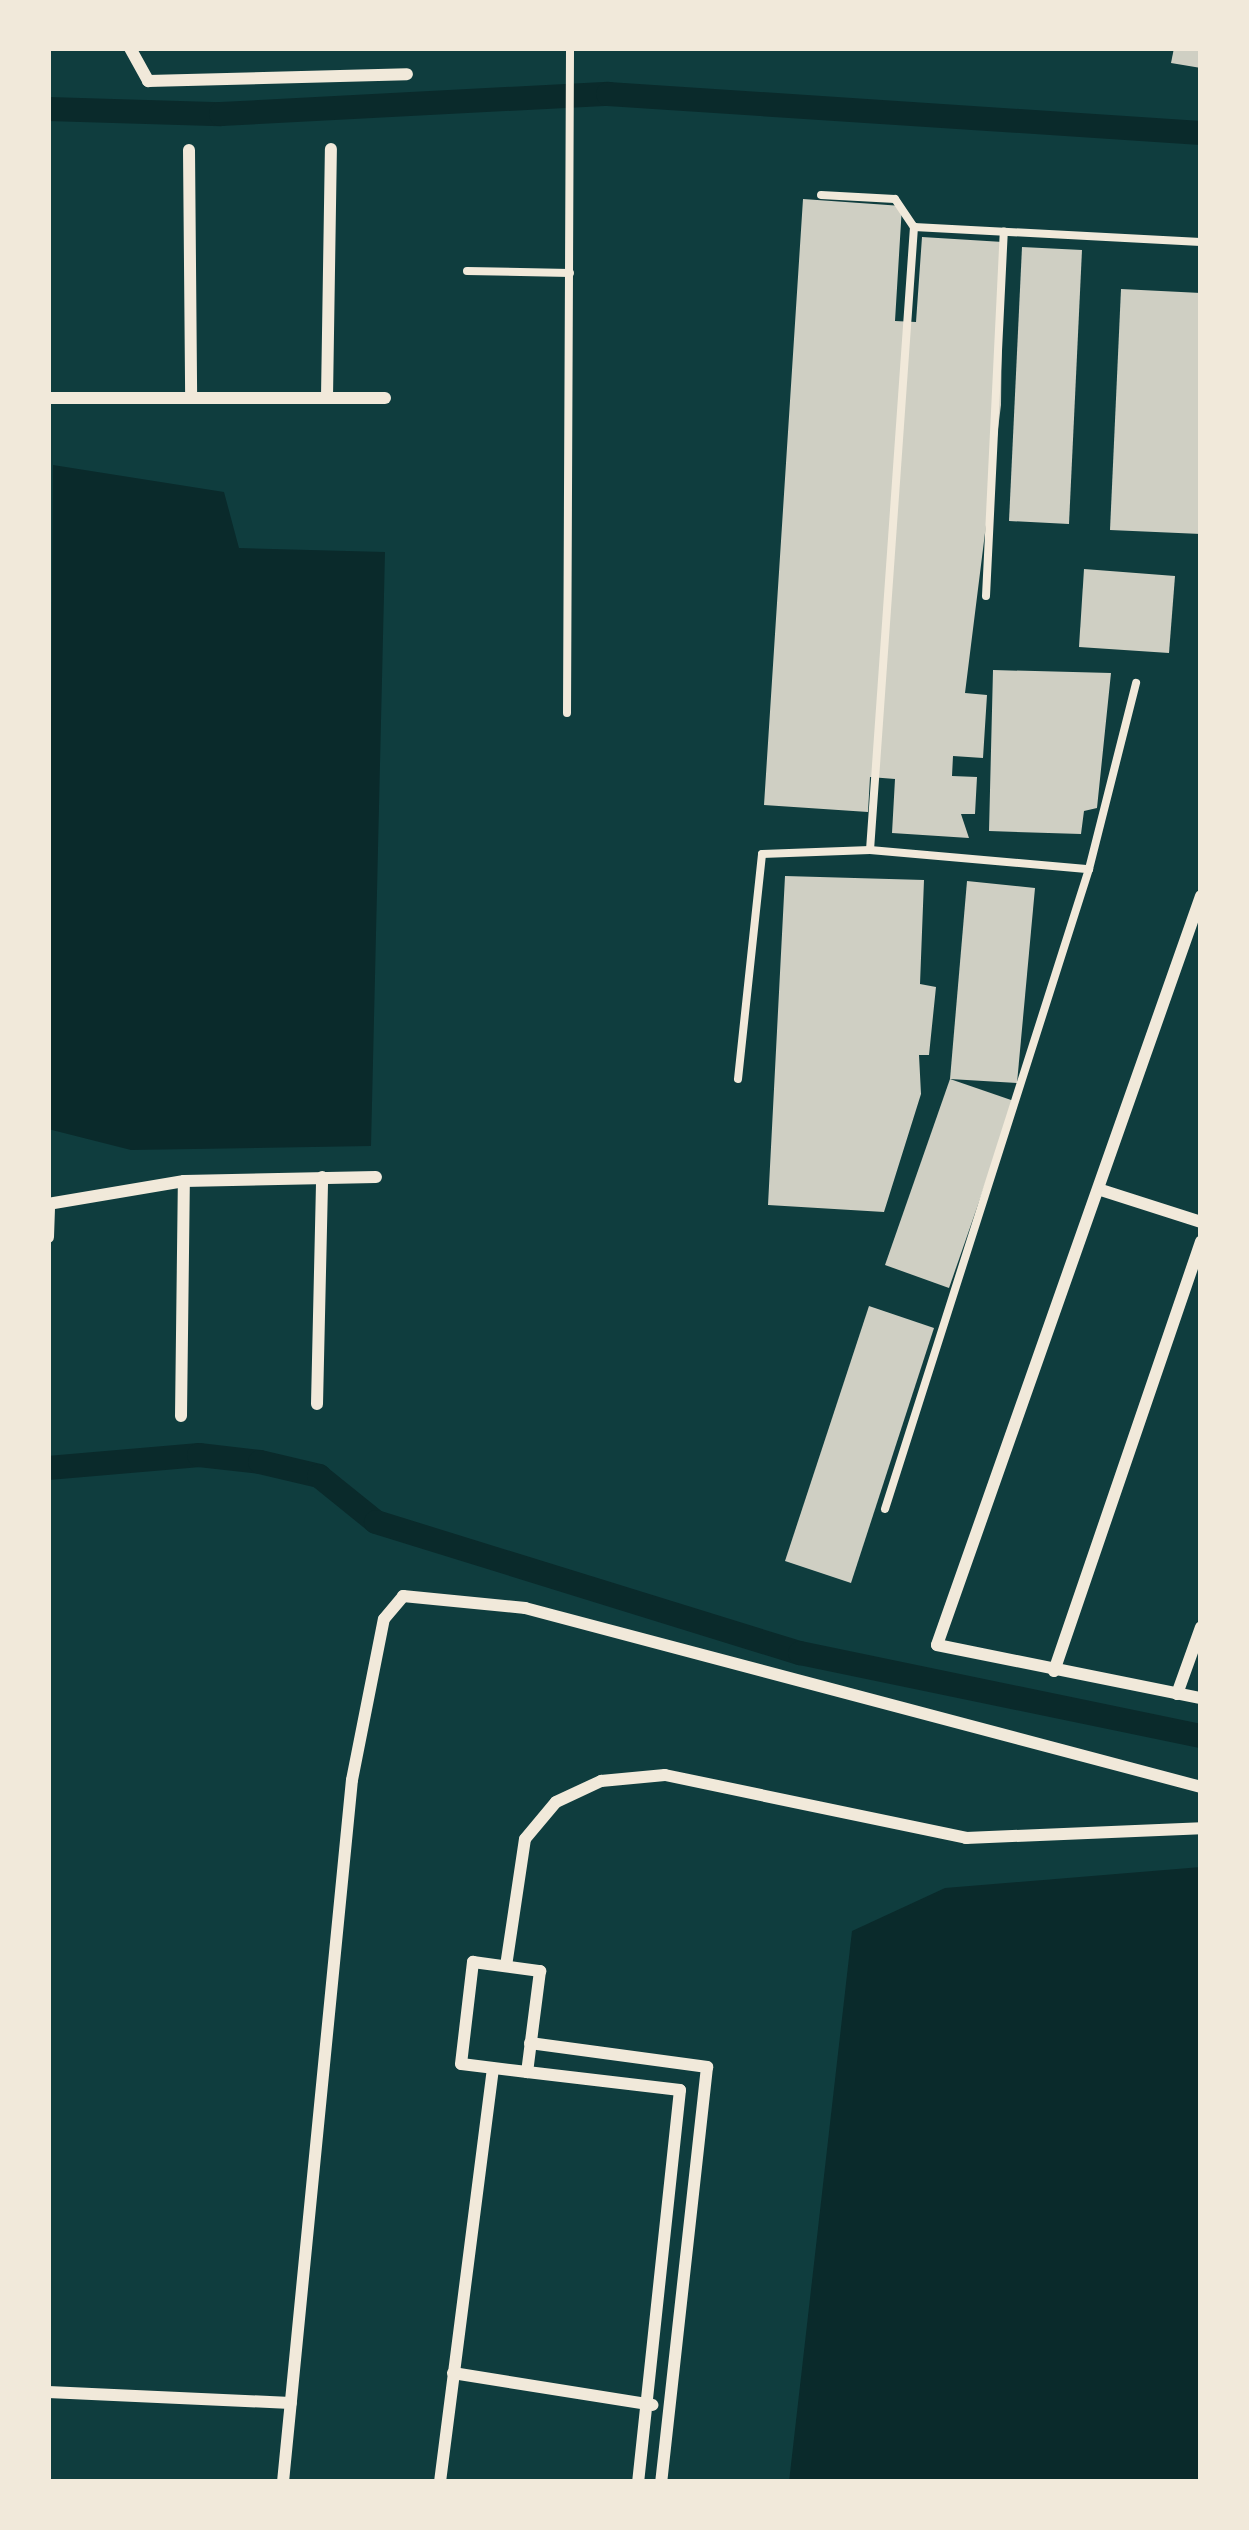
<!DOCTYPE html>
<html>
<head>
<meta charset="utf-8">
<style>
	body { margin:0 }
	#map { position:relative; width:1249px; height:2530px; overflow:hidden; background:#0f3d3e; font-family:Poppins,sans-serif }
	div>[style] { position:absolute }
	.water>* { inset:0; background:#0a2a2b }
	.canal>* { height:24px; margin:-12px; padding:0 12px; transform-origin:12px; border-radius:12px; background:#0a2a2b }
	.building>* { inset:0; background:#cfcfc3 }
	.service>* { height:8px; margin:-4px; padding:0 4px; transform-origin:4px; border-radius:4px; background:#f1e9da }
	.minor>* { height:12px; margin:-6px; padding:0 6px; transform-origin:6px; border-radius:6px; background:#f1e9da }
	span { translate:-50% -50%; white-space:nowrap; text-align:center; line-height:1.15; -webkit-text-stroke:12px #f1e9da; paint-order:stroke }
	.frame { position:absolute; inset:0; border:51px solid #f1e9da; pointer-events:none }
</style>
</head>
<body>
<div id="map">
	<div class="water">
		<i style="clip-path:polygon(53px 465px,224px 492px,239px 548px,385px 552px,371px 1146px,131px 1150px,48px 1129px)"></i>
		<i style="clip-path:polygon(1201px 1867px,1201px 2482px,789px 2482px,852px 1931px,945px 1888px)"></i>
	</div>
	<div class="canal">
		<i style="left:48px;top:109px;width:173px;rotate:1.7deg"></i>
		<i style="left:221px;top:114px;width:388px;rotate:-3deg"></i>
		<i style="left:608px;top:94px;width:594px;rotate:3.76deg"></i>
		<i style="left:48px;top:1468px;width:152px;rotate:-4.9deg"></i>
		<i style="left:199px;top:1455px;width:61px;rotate:6.5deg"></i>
		<i style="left:260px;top:1462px;width:61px;rotate:13.3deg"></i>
		<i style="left:319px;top:1476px;width:73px;rotate:38.9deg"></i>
		<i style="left:376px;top:1522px;width:444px;rotate:17.2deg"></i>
		<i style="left:800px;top:1653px;width:409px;rotate:11.7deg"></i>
	</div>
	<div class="building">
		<i style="clip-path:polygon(1174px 48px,1201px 48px,1201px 68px,1171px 63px)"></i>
		<i style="clip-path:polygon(803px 199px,902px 206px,895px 321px,916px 322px,922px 237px,1003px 242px,1001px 405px,965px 693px,987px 695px,983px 758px,953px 756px,952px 776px,977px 777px,975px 814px,961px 814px,969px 838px,892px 833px,895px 779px,870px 777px,868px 812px,764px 805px)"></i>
		<i style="clip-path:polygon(1022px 247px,1082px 250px,1069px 524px,1009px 521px)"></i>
		<i style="clip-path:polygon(1121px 289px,1201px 293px,1201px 534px,1110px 530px)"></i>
		<i style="clip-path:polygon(1084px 569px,1175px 576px,1169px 653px,1079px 647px)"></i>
		<i style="clip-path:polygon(993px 670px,1111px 673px,1097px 808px,1084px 811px,1081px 834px,989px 831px)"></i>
		<i style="clip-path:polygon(785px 876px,924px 880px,920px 984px,936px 987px,929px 1055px,919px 1055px,921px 1094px,884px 1212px,768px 1205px)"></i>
		<i style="clip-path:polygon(967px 881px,1035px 888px,1017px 1083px,950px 1079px)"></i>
		<i style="clip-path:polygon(950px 1079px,1014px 1101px,949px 1288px,885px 1265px)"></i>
		<i style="clip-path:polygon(869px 1306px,934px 1328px,851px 1583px,785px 1561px)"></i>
	</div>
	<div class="service">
		<i style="left:821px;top:195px;width:74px;rotate:3.1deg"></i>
		<i style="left:895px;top:199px;width:34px;rotate:56deg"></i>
		<i style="left:467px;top:271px;width:103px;rotate:1.1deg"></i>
		<i style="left:986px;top:596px;width:365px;rotate:-87.2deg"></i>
		<i style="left:567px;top:713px;width:665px;rotate:-89.74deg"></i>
		<i style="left:870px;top:850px;width:625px;rotate:-85.96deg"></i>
		<i style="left:914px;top:227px;width:287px;rotate:3deg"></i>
		<i style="left:738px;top:1079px;width:226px;rotate:-83.9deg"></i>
		<i style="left:762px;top:854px;width:108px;rotate:-2.1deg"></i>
		<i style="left:870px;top:850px;width:220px;rotate:5deg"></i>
		<i style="left:885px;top:1509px;width:672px;rotate:-72.32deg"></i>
		<i style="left:1089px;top:869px;width:192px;rotate:-75.8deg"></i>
	</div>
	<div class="minor">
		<i style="left:130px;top:48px;width:38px;rotate:61deg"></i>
		<i style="left:148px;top:81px;width:259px;rotate:-1.5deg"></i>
		<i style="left:189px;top:150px;width:246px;rotate:89.5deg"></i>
		<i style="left:327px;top:397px;width:248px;rotate:-89.1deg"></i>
		<i style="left:48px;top:398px;width:337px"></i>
		<i style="left:1201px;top:896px;width:794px;rotate:109.42deg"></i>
		<i style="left:937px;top:1645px;width:269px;rotate:11.4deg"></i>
		<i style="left:1101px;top:1190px;width:105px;rotate:17.7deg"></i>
		<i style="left:48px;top:1204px;width:138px;rotate:-9.6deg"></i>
		<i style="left:184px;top:1181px;width:192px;rotate:-1.2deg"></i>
		<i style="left:48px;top:1237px;width:33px;rotate:-88deg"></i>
		<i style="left:317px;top:1404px;width:227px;rotate:-88.7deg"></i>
		<i style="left:181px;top:1416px;width:235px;rotate:-89.3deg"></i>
		<i style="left:1054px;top:1671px;width:454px;rotate:-71.1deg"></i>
		<i style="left:1177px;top:1694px;width:71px;rotate:-70.3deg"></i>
		<i style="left:473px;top:1962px;width:68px;rotate:7.7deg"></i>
		<i style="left:540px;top:1971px;width:102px;rotate:97.3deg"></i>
		<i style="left:527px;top:2072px;width:66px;rotate:-173.1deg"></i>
		<i style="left:461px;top:2064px;width:103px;rotate:-83.3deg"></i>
		<i style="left:506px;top:1966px;width:128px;rotate:-81.5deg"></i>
		<i style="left:525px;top:1839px;width:48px;rotate:-50deg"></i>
		<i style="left:556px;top:1802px;width:50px;rotate:-25deg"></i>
		<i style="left:601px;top:1781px;width:64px;rotate:-5.4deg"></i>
		<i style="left:665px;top:1775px;width:308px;rotate:11.8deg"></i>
		<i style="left:966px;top:1838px;width:235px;rotate:-2.4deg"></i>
		<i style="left:530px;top:2043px;width:179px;rotate:7.7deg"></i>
		<i style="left:707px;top:2067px;width:418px;rotate:96.3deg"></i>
		<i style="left:527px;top:2072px;width:154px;rotate:6.7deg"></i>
		<i style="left:680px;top:2090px;width:394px;rotate:96.1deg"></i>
		<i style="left:453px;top:2373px;width:202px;rotate:9.1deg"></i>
		<i style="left:48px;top:2392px;width:243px;rotate:2.6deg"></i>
		<i style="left:283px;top:2482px;width:705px;rotate:-84.39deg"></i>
		<i style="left:352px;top:1780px;width:164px;rotate:-78.8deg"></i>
		<i style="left:384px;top:1619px;width:30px;rotate:-50deg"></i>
		<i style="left:403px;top:1596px;width:123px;rotate:5.6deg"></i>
		<i style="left:525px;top:1608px;width:699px;rotate:14.83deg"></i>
		<i style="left:440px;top:2482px;width:417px;rotate:-82.7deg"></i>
	</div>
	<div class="frame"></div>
</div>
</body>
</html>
